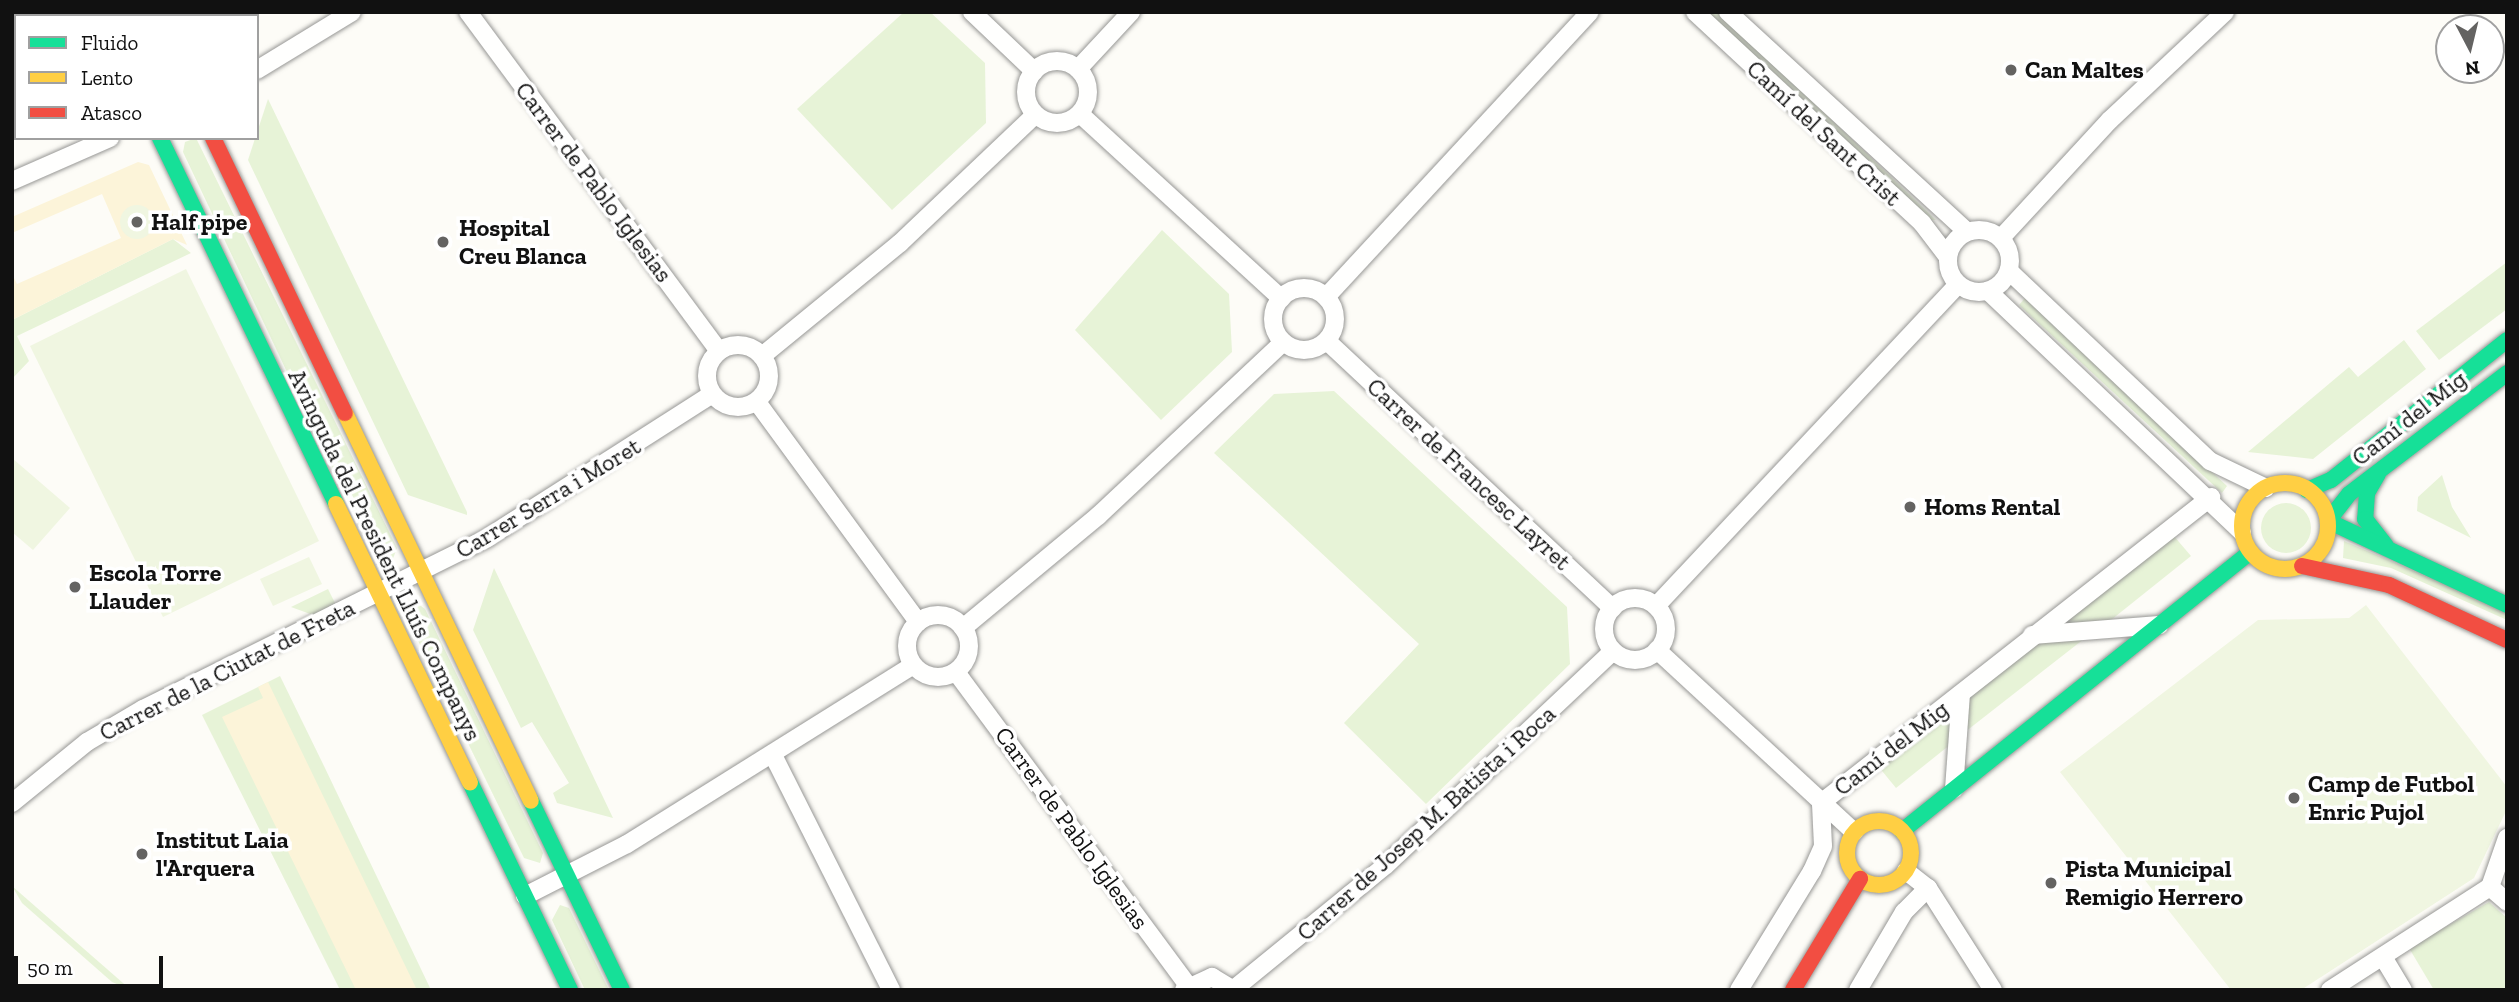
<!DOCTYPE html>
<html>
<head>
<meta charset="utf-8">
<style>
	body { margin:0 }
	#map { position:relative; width:2519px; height:1002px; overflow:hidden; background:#fdfcf7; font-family:"Zilla Slab",serif }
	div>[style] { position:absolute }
	.green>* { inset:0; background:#e7f3d7 }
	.round { border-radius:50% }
	.sand>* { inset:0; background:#fcf4d9 }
	.pitch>* { inset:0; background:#f0f6e1 }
	.roads { filter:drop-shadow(0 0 2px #979795) drop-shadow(0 0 2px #979795) }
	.street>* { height:18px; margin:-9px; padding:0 9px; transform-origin:9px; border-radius:9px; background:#fffffe }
	.street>.ring { margin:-9px; padding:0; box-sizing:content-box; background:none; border:18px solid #fffffe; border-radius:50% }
	.fast>* { height:16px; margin:-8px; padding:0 8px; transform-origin:8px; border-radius:8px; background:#16e098 }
	.slow>* { height:16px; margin:-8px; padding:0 8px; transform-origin:8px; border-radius:8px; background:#ffcf43 }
	.slow>.ring { margin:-8px; padding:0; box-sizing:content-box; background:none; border:16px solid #ffcf43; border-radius:50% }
	.jam>* { height:16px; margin:-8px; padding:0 8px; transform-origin:8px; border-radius:8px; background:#f24e42 }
	.dots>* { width:19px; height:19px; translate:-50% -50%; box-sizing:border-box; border:4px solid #fff; border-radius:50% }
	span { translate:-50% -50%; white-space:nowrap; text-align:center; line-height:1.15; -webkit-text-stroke:7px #fff; paint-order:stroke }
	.poi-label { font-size:24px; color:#111; font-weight:700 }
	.left { translate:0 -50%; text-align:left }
	.street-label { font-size:24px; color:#111 }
	.frame { position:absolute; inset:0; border:14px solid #111; pointer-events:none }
	.legend { position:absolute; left:14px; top:14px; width:245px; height:126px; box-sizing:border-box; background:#fff; border:2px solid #a0a0a0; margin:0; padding:9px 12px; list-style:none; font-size:21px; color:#111 }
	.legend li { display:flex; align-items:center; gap:14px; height:35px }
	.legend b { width:35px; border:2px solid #a0a0a0 }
	.north { position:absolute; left:2435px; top:14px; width:70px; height:70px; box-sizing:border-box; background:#fff; border:2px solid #a0a0a0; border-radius:50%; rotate:173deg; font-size:19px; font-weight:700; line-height:28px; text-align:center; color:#111 }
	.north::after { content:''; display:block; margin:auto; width:24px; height:32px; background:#646362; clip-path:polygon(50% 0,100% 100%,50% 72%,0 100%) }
	.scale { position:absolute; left:14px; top:956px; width:149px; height:32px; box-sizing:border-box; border:4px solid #111; border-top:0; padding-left:9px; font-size:21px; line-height:24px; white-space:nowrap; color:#111; -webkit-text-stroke:5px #fff; paint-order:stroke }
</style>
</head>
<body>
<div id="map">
	<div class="green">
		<i style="clip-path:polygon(904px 12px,930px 12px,985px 63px,986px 123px,892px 210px,797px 109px)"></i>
		<i style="clip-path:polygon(1705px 12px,1719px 12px,1936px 220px,1931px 220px)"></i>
		<i style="clip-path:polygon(268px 99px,467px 512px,467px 515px,408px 495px,248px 160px)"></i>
		<i style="clip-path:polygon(196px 138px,397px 548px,391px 564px,374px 556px,183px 152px,185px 142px)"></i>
		<i style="clip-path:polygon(1162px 230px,1229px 294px,1232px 352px,1161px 420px,1075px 330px)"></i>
		<i style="clip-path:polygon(173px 239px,191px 253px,17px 336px,29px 361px,12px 379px,12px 320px)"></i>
		<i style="clip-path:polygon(2507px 262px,2507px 309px,2439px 360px,2416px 331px)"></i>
		<i style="clip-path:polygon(2025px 298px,2227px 486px,2222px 493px,2019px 305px)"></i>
		<i style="clip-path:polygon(2404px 340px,2426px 369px,2313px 459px,2248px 452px,2349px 367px,2358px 377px)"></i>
		<i style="clip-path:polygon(1334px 391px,1567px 607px,1570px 664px,1426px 804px,1344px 723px,1419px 644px,1214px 453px,1274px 394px)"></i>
		<i style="clip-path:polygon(2442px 475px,2452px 507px,2471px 538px,2417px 511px,2418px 497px)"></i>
		<i class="round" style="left:2261px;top:503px;width:50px;height:50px"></i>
		<i style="clip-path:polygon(2173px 535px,2191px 556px,2111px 620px,2057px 625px)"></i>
		<i style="clip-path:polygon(2344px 541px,2507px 611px,2507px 620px,2391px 568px,2343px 558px)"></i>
		<i style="clip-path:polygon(494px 568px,613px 818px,557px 803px,553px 793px,569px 783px,532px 722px,521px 728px,473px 630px)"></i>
		<i style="clip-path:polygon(328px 589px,335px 603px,323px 610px,313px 615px,291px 607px)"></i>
		<i style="clip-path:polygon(417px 603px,425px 609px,543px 853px,540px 863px,524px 858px,408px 620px,407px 609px)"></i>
		<i style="clip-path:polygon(2089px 635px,1965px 732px,1968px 696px,2036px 641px)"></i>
		<i style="clip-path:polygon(280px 676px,324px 766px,431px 990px,340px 990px,202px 715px)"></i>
		<i style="clip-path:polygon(1954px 706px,1951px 744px,1896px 788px,1878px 766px)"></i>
		<i style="clip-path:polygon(12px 886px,131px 990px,112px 982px,22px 903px)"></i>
		<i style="clip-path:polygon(2489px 902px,2507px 918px,2507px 990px,2434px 990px,2409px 948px)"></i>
		<i style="clip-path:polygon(560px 905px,569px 908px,609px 990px,585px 990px,552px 920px)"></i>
	</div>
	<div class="sand">
		<i style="clip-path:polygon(138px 162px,149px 165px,187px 245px,173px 239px,12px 320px,12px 274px,17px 284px,121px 238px,102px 194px,12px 233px,12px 217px)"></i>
		<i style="clip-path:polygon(268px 682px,417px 990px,356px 990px,222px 717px,263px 698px,258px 687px)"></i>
	</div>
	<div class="pitch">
		<i class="round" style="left:120px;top:205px;width:34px;height:34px"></i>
		<i style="clip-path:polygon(186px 269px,319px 541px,163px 617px,30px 346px)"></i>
		<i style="clip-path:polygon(12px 458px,70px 508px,33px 550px,12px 532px)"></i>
		<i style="clip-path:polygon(309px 557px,322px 584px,273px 606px,260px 579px)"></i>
		<i style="clip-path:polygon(2366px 605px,2507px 787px,2507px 809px,2474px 878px,2301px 990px,2231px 990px,2060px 772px,2258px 620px,2349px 618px)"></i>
	</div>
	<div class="roads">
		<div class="street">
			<i style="left:468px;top:12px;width:422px;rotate:53.5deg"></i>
			<i style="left:972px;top:12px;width:86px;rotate:43.6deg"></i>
			<i style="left:1695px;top:12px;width:310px;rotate:42.9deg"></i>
			<i style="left:1922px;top:223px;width:43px;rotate:52.6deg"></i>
			<i style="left:1728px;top:12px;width:325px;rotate:42.6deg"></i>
			<i class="ring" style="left:1026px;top:61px;width:44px;height:44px"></i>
			<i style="left:1078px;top:69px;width:78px;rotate:-47.1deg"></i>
			<i style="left:257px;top:70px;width:111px;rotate:-31.4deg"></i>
			<i style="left:1080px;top:114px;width:273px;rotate:42.5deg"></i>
			<i style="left:12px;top:181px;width:107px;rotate:-23.7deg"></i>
			<i class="ring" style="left:1948px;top:230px;width:44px;height:44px"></i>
			<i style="left:2001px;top:238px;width:161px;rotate:-47.3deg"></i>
			<i style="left:2110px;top:120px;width:158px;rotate:-43.2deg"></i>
			<i style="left:2009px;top:271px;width:277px;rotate:43.4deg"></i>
			<i style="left:2210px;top:461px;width:62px;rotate:25.7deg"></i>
			<i class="ring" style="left:1273px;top:288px;width:44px;height:44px"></i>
			<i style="left:1988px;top:291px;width:350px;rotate:43.5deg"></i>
			<i style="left:1326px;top:297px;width:388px;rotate:-47.2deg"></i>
			<i style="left:1327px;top:341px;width:391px;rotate:43.1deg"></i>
			<i class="ring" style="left:707px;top:345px;width:44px;height:44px"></i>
			<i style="left:762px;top:356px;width:178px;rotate:-39.3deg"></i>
			<i style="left:900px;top:243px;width:186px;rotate:-43.5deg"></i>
			<i style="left:757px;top:402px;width:273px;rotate:53.8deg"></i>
			<i class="ring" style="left:1604px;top:598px;width:44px;height:44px"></i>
			<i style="left:1656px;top:606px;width:441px;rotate:-46.8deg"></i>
			<i class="ring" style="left:907px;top:615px;width:44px;height:44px"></i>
			<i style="left:963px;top:628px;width:175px;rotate:-39.7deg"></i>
			<i style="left:1098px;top:516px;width:254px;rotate:-43.2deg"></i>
			<i style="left:2032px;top:635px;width:128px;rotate:-4.5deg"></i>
			<i style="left:1657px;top:650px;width:268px;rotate:42.7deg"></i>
			<i style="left:956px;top:672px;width:390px;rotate:53.5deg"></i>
			<i style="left:773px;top:755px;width:263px;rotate:63.3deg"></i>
			<i style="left:1954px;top:789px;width:95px;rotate:-85.8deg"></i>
			<i style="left:12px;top:803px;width:97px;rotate:-39.1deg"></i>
			<i style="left:87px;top:742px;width:65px;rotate:-30.5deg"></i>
			<i style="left:143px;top:709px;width:384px;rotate:-26.4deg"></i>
			<i style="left:487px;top:538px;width:267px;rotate:-32.6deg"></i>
			<i style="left:1906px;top:871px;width:28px;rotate:38deg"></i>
			<i style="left:1928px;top:888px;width:121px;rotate:57.5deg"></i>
			<i style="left:2490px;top:887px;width:23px;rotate:41deg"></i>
			<i style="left:525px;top:896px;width:114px;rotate:-27deg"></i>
			<i style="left:627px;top:844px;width:337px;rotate:-32deg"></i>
			<i style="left:2383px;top:957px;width:39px;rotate:59deg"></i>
			<i style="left:1234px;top:989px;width:196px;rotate:-39.2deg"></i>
			<i style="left:1386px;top:865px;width:312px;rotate:-43.3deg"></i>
			<i style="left:1184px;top:990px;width:31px;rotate:-25deg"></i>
			<i style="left:1212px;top:977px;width:26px;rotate:31deg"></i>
			<i style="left:1739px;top:990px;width:140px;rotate:-58.5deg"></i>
			<i style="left:1812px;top:871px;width:27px;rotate:-66deg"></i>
			<i style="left:1823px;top:846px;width:43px;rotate:-92.7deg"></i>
			<i style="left:1821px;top:803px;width:496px;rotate:-38.1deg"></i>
			<i style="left:1858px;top:990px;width:91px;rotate:-59.5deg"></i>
			<i style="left:1904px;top:912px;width:34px;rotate:-45deg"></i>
			<i style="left:2330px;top:990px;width:190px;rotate:-32.8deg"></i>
			<i style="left:2490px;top:887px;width:52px;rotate:-70.9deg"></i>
		</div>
		<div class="fast">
			<i style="left:160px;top:138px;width:406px;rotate:64.3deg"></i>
			<i style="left:2378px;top:474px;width:22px;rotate:120deg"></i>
			<i style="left:2367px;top:493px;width:26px;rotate:94deg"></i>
			<i style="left:2365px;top:519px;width:34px;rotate:52deg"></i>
			<i style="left:2307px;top:490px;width:26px;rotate:-23deg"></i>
			<i style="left:2331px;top:480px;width:225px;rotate:-38.5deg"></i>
			<i style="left:2328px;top:521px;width:34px;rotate:-52deg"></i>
			<i style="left:2349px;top:494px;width:199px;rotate:-37.4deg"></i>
			<i style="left:2328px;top:521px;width:198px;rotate:25.1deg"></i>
			<i style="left:470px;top:782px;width:231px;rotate:64.3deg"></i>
			<i style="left:531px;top:801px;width:210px;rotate:64.3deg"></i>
			<i style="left:1902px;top:831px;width:446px;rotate:-38.7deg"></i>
		</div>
		<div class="slow">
			<i style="left:102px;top:12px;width:4px;rotate:76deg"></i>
			<i style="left:151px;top:12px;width:4px;rotate:63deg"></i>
			<i style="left:345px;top:413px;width:430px;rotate:64.4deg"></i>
			<i class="ring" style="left:2242px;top:483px;width:70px;height:70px"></i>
			<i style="left:336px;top:504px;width:309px;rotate:64.3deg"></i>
			<i class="ring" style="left:1847px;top:821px;width:48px;height:48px"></i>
		</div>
		<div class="jam">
			<i style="left:213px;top:138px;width:305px;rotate:64.4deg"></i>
			<i style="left:2302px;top:566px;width:89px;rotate:12.3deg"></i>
			<i style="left:2389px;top:585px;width:130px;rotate:25deg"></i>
			<i style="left:1793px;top:990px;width:130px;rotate:-58.9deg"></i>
		</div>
	</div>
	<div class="dots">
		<i style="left:2011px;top:70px;background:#646362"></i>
		<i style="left:137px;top:222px;background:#646362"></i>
		<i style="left:443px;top:242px;background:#646362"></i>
		<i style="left:1910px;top:507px;background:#646362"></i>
		<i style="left:75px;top:587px;background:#646362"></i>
		<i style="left:2294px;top:798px;background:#646362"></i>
		<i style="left:142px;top:854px;background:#646362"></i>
		<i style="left:2051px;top:883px;background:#646362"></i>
	</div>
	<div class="poi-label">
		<span class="left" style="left:2025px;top:70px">Can Maltes</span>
		<span class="left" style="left:151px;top:222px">Half pipe</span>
		<span class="left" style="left:459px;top:242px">Hospital<br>Creu Blanca</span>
		<span class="left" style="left:1924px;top:507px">Homs Rental</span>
		<span class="left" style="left:89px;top:587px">Escola Torre<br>Llauder</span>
		<span class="left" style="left:2308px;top:798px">Camp de Futbol<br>Enric Pujol</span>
		<span class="left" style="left:156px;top:854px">Institut Laia<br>l'Arquera</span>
		<span class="left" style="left:2065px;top:883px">Pista Municipal<br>Remigio Herrero</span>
	</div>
	<div class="street-label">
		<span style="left:1824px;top:133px;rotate:43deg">Camí del Sant Crist</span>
		<span style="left:594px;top:182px;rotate:53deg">Carrer de Pablo Iglesias</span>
		<span style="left:2409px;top:418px;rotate:-38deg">Camí del Mig</span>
		<span style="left:1469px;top:474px;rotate:43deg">Carrer de Francesc Layret</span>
		<span style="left:548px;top:498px;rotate:-31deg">Carrer Serra i Moret</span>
		<span style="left:385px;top:555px;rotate:64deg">Avinguda del President Lluís Companys</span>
		<span style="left:227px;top:670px;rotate:-27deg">Carrer de la Ciutat de Freta</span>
		<span style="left:1891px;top:748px;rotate:-38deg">Camí del Mig</span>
		<span style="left:1426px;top:823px;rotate:-42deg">Carrer de Josep M. Batista i Roca</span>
		<span style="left:1072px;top:828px;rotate:54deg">Carrer de Pablo Iglesias</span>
	</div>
	<div class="frame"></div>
	<ul class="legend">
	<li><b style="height:9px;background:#16e098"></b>Fluido</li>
	<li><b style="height:9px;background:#ffcf43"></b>Lento</li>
	<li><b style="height:9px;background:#f24e42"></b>Atasco</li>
	</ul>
	<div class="north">N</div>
	<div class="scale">50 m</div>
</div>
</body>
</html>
